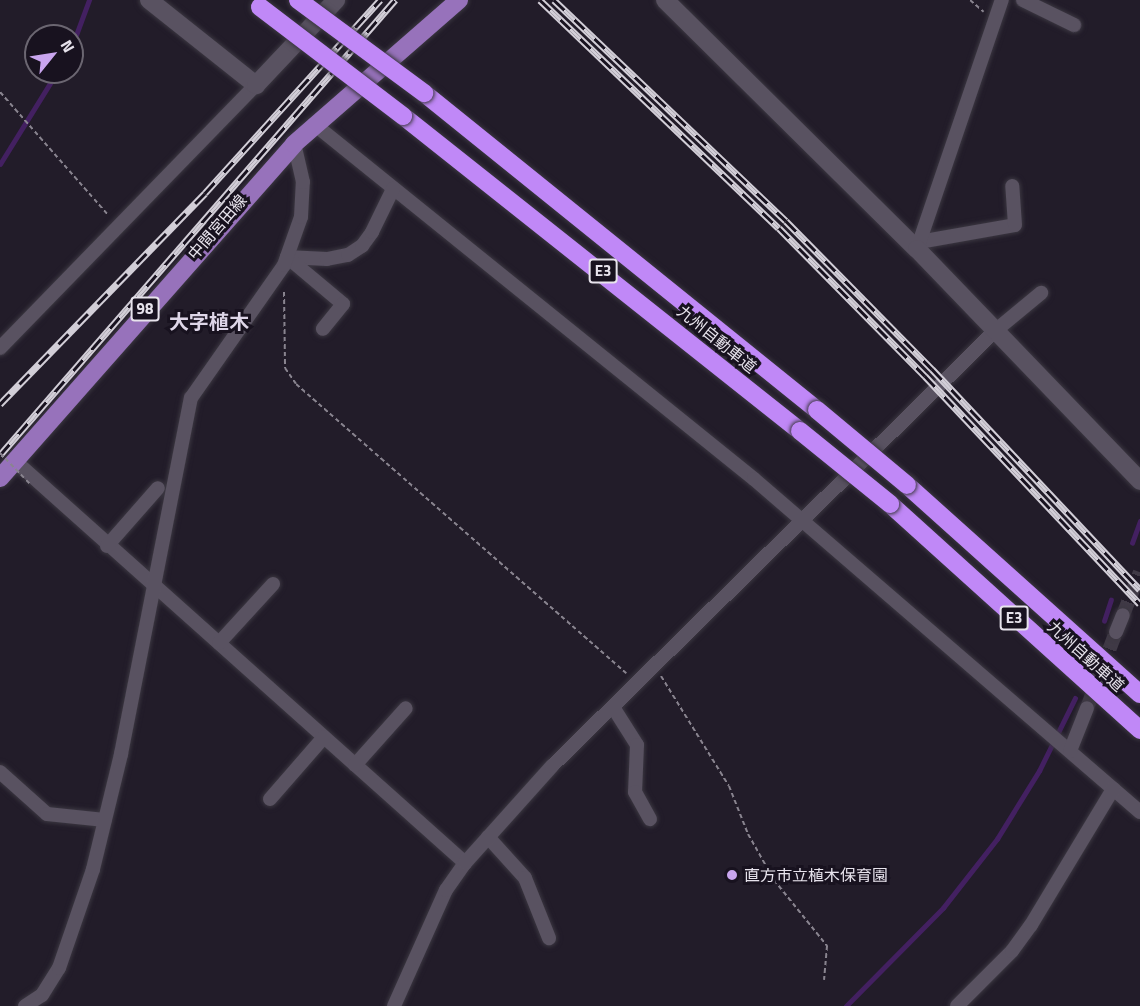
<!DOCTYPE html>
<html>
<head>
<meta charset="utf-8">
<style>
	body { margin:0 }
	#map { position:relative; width:1140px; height:1006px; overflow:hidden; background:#221c29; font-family:"Titillium Web","Noto Sans JP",sans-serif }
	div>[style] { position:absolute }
	.stream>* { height:4.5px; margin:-2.25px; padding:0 2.25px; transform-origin:2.25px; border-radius:2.25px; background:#432061 }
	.street-tunnel>* { height:14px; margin-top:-7px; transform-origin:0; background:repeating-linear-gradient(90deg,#403a46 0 14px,transparent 0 21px) }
	.path>* { height:2px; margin-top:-1px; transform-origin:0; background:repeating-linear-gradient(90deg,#89848f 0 4.5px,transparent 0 7.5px) }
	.roads { filter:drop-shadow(0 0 2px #3b3741) drop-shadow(0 0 2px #3b3741) }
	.street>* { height:14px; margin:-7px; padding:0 7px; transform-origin:7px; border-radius:7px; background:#595261 }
	.secondary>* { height:18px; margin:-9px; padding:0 9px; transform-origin:9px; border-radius:9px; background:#595261 }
	.primary>* { height:18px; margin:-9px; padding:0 9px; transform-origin:9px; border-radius:9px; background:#9772bb }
	.highway>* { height:18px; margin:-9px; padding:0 9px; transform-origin:9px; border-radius:9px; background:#c088f7 }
	.rail>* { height:7px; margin-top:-3.5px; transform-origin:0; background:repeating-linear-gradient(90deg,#18121f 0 14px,#d2ced7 0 28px); box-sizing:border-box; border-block:2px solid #d2ced7 }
	.path-bridge>* { height:2px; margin-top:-1px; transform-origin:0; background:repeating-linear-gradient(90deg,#89848f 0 4.5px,transparent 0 7.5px) }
	.bridges { filter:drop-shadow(0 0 2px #3b3741) drop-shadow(0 0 2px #3b3741) }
	.highway-bridge>* { height:18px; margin:-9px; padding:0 9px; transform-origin:9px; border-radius:9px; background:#c088f7 }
	.dots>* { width:16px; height:16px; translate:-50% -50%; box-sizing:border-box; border:3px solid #18121f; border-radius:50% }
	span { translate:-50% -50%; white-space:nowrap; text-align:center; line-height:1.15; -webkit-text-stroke:6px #18121f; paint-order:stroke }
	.shield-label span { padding:2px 4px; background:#18121f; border:2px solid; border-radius:4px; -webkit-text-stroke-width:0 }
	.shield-label { font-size:15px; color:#e7e3ec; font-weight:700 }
	.street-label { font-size:16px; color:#e7e3ec }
	.poi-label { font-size:16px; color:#e7e3ec }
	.left { translate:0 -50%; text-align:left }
	.quarter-label { font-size:20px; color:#ded6e8; font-weight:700 }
	.north { position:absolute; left:24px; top:24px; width:60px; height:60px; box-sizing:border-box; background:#18121f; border:2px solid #6b6671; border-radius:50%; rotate:60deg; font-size:16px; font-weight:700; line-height:24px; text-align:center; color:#e7e3ec }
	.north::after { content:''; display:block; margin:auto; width:21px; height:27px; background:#c9a5ee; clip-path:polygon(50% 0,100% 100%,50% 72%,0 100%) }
</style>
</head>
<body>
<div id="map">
	<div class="stream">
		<i style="left:72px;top:46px;width:49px;rotate:-69.7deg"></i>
		<i style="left:0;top:164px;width:108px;rotate:-58.2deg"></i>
		<i style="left:1132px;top:543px;width:23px;rotate:-70deg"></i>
		<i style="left:1104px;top:621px;width:22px;rotate:-72deg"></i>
		<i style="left:846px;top:1006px;width:138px;rotate:-45.3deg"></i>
		<i style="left:943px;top:908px;width:88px;rotate:-52deg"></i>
		<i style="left:997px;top:839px;width:80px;rotate:-58.3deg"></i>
		<i style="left:1039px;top:771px;width:81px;rotate:-63.7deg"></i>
	</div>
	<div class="street-tunnel">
		<i style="left:1123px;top:615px;width:46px;rotate:-68.4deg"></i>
		<i style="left:1087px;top:708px;width:81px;rotate:-69.1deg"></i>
	</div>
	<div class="path">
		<i style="left:970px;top:0;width:18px;rotate:41deg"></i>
		<i style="left:0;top:92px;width:164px;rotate:48.7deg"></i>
		<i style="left:284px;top:292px;width:76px;rotate:89.2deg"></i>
		<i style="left:285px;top:368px;width:19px;rotate:55deg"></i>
		<i style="left:296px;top:384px;width:439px;rotate:41.2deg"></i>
		<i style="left:661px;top:676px;width:129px;rotate:58.3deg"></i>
		<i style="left:729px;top:786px;width:52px;rotate:68.4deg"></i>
		<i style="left:748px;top:834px;width:53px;rotate:60.5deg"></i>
		<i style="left:774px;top:880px;width:85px;rotate:51.2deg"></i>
		<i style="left:827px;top:946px;width:34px;rotate:95deg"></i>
	</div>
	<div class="roads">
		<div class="street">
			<i style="left:1023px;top:0;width:57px;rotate:26.1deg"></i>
			<i style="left:314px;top:124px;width:565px;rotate:38.9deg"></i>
			<i style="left:754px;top:479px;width:510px;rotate:40.78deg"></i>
			<i style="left:919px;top:242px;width:97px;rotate:-10deg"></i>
			<i style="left:1015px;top:225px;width:39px;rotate:-94deg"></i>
			<i style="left:917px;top:249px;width:263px;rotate:-71.2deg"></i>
			<i style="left:287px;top:257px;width:40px;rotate:2.9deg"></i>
			<i style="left:327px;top:259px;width:21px;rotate:-11deg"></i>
			<i style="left:348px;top:255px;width:17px;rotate:-33deg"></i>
			<i style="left:362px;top:246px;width:17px;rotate:-54deg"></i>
			<i style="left:372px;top:232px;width:48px;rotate:-64deg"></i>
			<i style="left:287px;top:257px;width:73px;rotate:40deg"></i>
			<i style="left:343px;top:304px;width:32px;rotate:129deg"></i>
			<i style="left:0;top:348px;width:367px;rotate:-45.8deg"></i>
			<i style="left:14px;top:460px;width:605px;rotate:41.78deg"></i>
			<i style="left:107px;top:546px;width:77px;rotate:-48.7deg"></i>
			<i style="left:1116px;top:632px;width:18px;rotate:-68deg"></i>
			<i style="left:219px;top:643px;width:80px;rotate:-47.5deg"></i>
			<i style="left:613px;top:707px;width:45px;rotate:57.7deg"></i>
			<i style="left:637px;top:745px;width:47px;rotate:92.4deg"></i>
			<i style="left:635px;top:792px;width:31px;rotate:61deg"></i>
			<i style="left:1070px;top:751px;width:46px;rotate:-68.4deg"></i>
			<i style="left:355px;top:765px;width:76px;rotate:-48.2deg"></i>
			<i style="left:0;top:772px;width:63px;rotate:41.8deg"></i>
			<i style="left:47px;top:814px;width:58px;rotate:5.9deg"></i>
			<i style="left:270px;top:799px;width:82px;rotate:-48.9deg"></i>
			<i style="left:488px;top:837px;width:55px;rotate:47.9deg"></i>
			<i style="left:525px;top:878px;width:65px;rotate:68.2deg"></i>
			<i style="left:25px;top:1006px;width:20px;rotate:-33deg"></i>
			<i style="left:42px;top:995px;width:32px;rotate:-58deg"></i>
			<i style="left:59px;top:968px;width:105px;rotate:-71deg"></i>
			<i style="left:93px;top:869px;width:118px;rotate:-76.3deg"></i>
			<i style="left:121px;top:754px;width:363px;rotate:-78.9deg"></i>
			<i style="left:191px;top:398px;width:162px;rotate:-55deg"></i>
			<i style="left:284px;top:265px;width:51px;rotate:-70.5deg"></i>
			<i style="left:301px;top:217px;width:35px;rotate:-87deg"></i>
			<i style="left:303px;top:182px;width:39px;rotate:-103deg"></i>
			<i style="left:394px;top:1006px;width:127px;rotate:-65.9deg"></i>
			<i style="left:446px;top:890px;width:33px;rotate:-55deg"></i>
			<i style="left:465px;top:863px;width:130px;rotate:-48.1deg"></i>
			<i style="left:552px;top:766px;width:621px;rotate:-44.48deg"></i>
			<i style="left:995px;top:331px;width:60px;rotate:-39.6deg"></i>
			<i style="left:957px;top:1006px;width:78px;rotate:-45deg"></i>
			<i style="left:1012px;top:951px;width:32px;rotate:-54deg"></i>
			<i style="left:1031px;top:925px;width:159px;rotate:-58.9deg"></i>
		</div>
		<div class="secondary">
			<i style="left:149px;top:0;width:137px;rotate:38.5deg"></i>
			<i style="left:256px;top:85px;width:117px;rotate:-46.7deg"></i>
			<i style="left:665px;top:0;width:354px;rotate:44.7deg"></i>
			<i style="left:917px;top:249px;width:322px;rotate:46.1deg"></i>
		</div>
		<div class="primary">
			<i style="left:0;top:478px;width:445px;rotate:-48.6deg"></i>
			<i style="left:294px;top:144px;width:219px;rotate:-41.1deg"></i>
		</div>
		<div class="highway">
			<i style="left:424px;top:93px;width:505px;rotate:38.89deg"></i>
			<i style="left:403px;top:116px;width:507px;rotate:38.43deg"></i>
			<i style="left:907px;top:485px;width:313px;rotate:41.9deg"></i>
			<i style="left:890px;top:504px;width:337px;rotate:42.1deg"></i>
		</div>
	</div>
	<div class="rail">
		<i style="left:540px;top:0;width:330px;rotate:43.7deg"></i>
		<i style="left:779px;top:228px;width:208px;rotate:45.4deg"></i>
		<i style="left:925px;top:376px;width:313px;rotate:46.7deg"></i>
		<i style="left:554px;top:0;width:320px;rotate:43.6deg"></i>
		<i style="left:786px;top:221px;width:208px;rotate:45.4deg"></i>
		<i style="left:932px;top:369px;width:303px;rotate:46.7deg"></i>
		<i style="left:0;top:404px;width:294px;rotate:-45.8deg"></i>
		<i style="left:205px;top:193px;width:261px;rotate:-47.8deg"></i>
		<i style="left:0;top:455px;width:603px;rotate:-49.04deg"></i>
	</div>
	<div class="path-bridge">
		<i style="left:0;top:453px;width:43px;rotate:45.9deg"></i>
	</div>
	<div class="bridges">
		<div class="highway-bridge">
			<i style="left:298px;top:0;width:157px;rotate:36.4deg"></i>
			<i style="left:260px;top:7px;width:180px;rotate:37.3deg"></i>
			<i style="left:817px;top:410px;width:117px;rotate:39.8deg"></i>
			<i style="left:800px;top:431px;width:116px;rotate:39deg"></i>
		</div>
	</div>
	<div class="dots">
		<i style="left:732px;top:875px;background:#c9a5ee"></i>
	</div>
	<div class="shield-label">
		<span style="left:603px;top:271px">E3</span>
		<span style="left:145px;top:309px">98</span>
		<span style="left:1014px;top:618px">E3</span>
	</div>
	<div class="street-label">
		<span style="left:217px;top:227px;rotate:-49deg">中間宮田線</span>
		<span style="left:717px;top:339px;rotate:39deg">九州自動車道</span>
		<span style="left:1086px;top:656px;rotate:42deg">九州自動車道</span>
	</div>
	<div class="poi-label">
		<span class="left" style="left:744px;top:875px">直方市立植木保育園</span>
	</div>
	<div class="quarter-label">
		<span style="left:209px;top:321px">大字植木</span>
	</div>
	<div class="north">N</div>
</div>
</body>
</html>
